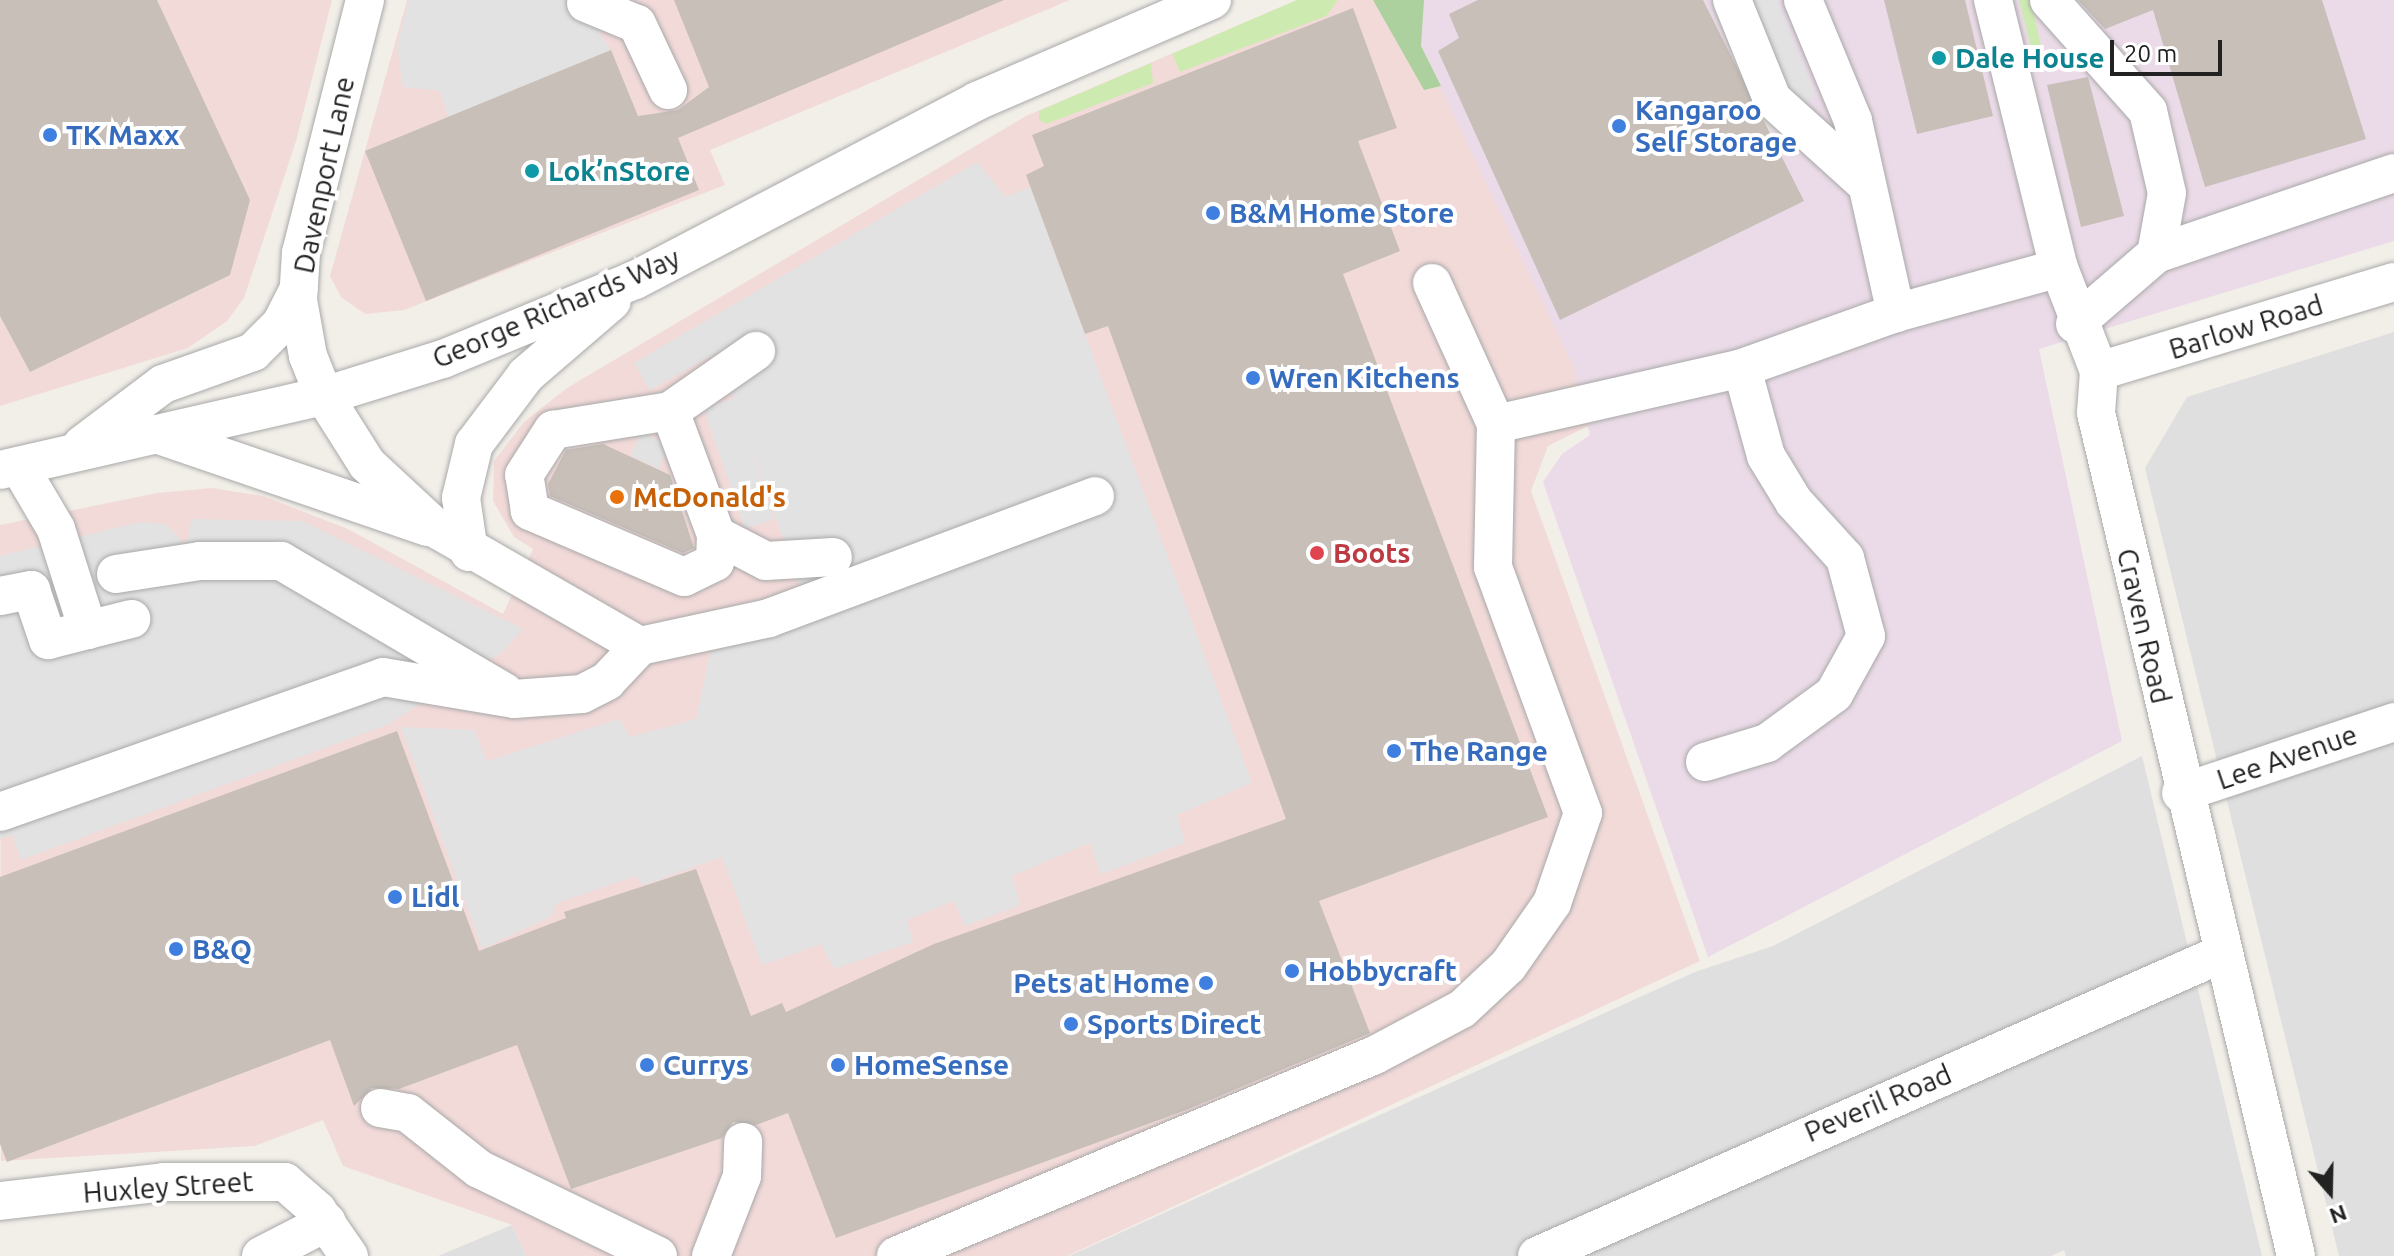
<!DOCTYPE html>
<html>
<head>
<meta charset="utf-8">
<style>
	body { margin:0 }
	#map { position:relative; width:2394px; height:1256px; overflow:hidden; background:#f2efe9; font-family:Ubuntu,sans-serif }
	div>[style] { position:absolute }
	.residential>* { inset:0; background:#e0dfdf }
	.commercial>* { inset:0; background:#f2dad9 }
	.industrial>* { inset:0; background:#ebdbe8 }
	.grass>* { inset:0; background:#cdebb0 }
	.forest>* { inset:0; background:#add19e }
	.parking>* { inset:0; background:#e2e2e2 }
	.building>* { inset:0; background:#c7bfb8 }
	.roads { filter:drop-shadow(0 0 2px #a9a9a9) drop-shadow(0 0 2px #a9a9a9) }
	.minor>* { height:38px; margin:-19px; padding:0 19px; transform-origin:19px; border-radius:19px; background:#fff }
	.dots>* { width:22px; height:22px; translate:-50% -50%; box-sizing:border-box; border:4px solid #fff; border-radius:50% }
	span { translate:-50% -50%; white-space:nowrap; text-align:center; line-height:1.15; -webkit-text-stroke:8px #fff; paint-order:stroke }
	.culture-label { font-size:28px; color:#0d838f; font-weight:700 }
	.left { translate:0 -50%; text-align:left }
	.shop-label { font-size:28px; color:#366cbe; font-weight:700 }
	.right { translate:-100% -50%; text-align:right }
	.street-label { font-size:28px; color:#222 }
	.food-label { font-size:28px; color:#c56008; font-weight:700 }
	.health-label { font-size:28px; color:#be3a42; font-weight:700 }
	.north { position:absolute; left:2290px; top:1152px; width:80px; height:80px; -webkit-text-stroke:6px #fff; paint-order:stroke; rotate:160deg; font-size:22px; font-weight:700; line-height:32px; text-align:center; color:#222 }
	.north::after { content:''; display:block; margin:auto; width:28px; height:36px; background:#222; clip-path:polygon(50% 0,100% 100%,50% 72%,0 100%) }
	.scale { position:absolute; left:2110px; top:40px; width:112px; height:36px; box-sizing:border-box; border:4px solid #222; border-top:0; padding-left:10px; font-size:24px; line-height:28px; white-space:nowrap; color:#222; -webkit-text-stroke:6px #fff; paint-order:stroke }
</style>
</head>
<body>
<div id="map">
	<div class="residential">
		<i style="clip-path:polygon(2394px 332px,2394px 1256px,2339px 1256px,2145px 468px,2187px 397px)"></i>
		<i style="clip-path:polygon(2142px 756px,2262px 1256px,2066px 1256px,2064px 1250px,2051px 1256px,1069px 1256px,1695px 972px,1773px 946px)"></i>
		<i style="clip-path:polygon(512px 1225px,526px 1256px,438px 1256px)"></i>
	</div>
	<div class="commercial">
		<i style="clip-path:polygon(0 0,332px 0,296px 141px,244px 298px,227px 321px,188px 348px,0 406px)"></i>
		<i style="clip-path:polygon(407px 0,1070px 0,710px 150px,725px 185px,404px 310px,365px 314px,341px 297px,330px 276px)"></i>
		<i style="clip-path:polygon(1297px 0,1413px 0,1574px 368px,1592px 424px,1548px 446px,1531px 491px,1700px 961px,1067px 1256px,526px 1256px,512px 1225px,343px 1166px,323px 1120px,255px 1146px,1px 1161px,0 525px,157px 493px,212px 488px,263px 496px,348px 529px,503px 614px,533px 549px,514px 537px,493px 501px,494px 461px,524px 422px,567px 388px,1026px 116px)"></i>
	</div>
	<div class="industrial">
		<i style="clip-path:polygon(1413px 0,2394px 0,2394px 241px,2039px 349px,2122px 741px,1708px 957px,1543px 482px,1562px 454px,1590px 435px,1574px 368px,1421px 46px)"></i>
	</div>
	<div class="grass">
		<i style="clip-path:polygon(1297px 0,1338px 0,1326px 16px,1180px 72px,1172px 54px)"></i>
		<i style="clip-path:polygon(2019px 0,2031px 0,2044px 60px,2035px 63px)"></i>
		<i style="clip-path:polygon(1151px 63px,1153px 83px,1046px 124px,1039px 120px,1039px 111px)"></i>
	</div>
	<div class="forest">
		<i style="clip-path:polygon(1373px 0,1424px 0,1421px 46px,1441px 86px,1424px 90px)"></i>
	</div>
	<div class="parking">
		<i style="clip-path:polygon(409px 0,627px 0,599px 32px,611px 50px,448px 117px,440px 91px,403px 87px,397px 45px)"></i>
		<i style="clip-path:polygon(1711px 0,1777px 0,1816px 95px,1762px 140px)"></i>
		<i style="clip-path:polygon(977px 162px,1006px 197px,1030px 187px,1252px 783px,1177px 815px,1185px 843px,1101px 874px,1090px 843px,1012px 876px,1020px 905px,965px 926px,954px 901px,907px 920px,913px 942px,834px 969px,821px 944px,762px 965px,722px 857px,643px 885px,636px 876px,557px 903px,550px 917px,482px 949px,401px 727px,474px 730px,487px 761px,619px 719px,630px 737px,696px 719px,710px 653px,809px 613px,746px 433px,774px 519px,745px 529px,704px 409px,734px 398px,718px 352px,650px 390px,634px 363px)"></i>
		<i style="clip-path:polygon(641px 432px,669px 445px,659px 469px,631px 456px)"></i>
		<i style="clip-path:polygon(191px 519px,302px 521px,523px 629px,501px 653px,387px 725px,21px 860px,12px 835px,0 839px,0 556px,140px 522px,166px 524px,187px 546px)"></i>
	</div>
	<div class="building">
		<i style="clip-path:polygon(0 0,157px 0,250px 200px,230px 275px,30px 372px,0 316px)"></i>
		<i style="clip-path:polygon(674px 0,1004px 0,678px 138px,699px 190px,426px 301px,365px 151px,611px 50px,638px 116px,678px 110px,709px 87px)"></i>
		<i style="clip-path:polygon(1478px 0,1703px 0,1804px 201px,1560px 320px,1438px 51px,1459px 38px,1449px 14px)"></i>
		<i style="clip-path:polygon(1884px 0,1965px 0,1993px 116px,1917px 134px)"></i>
		<i style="clip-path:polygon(2078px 0,2322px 0,2366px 139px,2205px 187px,2153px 10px,2105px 29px)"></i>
		<i style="clip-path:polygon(1353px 8px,1397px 128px,1358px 141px,1400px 251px,1343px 274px,1548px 817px,1319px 901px,1370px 1033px,1186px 1110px,836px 1238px,788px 1113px,756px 1125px,733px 1122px,722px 1138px,571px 1189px,517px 1045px,399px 1089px,372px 1088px,354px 1106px,330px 1040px,7px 1162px,0 1144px,0 877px,397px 731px,479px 951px,566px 918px,564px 912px,696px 869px,751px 1016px,782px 1003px,786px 1012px,934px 944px,1286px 819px,1108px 326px,1085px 334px,1026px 175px,1044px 166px,1032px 135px)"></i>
		<i style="clip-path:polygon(2088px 77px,2124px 216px,2081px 227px,2047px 85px)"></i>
		<i style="clip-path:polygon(603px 444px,670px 475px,694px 548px,683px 553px,550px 496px,548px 484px,566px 450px)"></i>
	</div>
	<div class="roads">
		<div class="minor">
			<i style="left:365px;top:0;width:261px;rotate:104.2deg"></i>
			<i style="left:301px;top:253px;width:47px;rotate:93.7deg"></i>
			<i style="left:298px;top:300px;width:57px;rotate:79.9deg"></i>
			<i style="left:308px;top:356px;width:43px;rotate:68.2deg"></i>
			<i style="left:324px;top:396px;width:80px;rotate:57.7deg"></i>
			<i style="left:367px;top:464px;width:97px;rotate:42.9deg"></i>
			<i style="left:438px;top:530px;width:233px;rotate:29.9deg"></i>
			<i style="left:1732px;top:0;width:107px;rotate:68deg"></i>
			<i style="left:1772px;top:99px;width:125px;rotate:42.1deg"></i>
			<i style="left:1803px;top:0;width:131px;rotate:67.5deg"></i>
			<i style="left:1853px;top:121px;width:197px;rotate:77.4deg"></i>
			<i style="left:1993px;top:0;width:276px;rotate:76.2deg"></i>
			<i style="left:2059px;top:268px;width:110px;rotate:68.8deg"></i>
			<i style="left:2099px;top:371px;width:42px;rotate:94.1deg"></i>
			<i style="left:2096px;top:413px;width:866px;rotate:76.65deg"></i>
			<i style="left:2049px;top:0;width:149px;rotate:48.3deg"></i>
			<i style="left:2148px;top:111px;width:84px;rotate:77deg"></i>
			<i style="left:2167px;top:193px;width:62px;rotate:100.2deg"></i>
			<i style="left:2156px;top:254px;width:107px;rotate:139.2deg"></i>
			<i style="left:586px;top:3px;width:55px;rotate:22.4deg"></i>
			<i style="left:637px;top:24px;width:73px;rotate:64.8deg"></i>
			<i style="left:2156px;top:254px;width:251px;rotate:-18.8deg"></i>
			<i style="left:1432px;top:283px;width:155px;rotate:65.6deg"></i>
			<i style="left:1496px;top:424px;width:252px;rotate:-12.8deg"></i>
			<i style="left:1742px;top:368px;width:164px;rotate:-19.7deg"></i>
			<i style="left:1896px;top:313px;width:169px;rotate:-15.4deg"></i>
			<i style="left:2099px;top:371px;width:308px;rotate:-16.8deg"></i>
			<i style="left:670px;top:411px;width:132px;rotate:69.6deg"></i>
			<i style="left:716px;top:535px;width:27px;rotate:92deg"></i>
			<i style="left:715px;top:562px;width:34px;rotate:154deg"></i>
			<i style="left:684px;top:577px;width:168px;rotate:-156.8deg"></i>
			<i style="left:530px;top:511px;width:36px;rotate:-99deg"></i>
			<i style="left:524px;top:475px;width:54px;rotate:-57.2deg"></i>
			<i style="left:553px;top:430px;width:119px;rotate:-9.2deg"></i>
			<i style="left:670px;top:411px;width:105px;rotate:-34.9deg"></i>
			<i style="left:156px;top:434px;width:287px;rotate:18.9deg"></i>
			<i style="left:82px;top:445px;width:101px;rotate:-37deg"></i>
			<i style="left:163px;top:384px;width:96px;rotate:-19.6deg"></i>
			<i style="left:253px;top:352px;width:40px;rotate:-45deg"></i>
			<i style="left:281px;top:324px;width:39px;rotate:-63deg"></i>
			<i style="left:19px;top:466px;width:73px;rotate:59.6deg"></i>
			<i style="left:56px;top:529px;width:106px;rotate:72.4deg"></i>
			<i style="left:0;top:470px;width:332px;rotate:-12.9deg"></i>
			<i style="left:324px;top:396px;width:125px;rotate:-17.3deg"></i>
			<i style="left:443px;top:359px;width:208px;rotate:-22.4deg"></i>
			<i style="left:635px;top:280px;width:386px;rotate:-27.6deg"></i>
			<i style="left:977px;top:101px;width:256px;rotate:-23.3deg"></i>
			<i style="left:716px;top:535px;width:56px;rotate:27.5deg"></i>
			<i style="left:766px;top:561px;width:67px;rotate:-3.4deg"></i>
			<i style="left:469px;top:552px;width:55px;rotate:-98.4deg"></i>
			<i style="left:461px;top:498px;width:56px;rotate:-76.5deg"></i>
			<i style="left:474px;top:444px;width:86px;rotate:-53deg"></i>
			<i style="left:526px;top:375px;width:113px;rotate:-40.7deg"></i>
			<i style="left:116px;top:574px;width:85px;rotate:-8.8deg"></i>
			<i style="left:200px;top:561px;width:81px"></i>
			<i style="left:281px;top:561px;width:259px;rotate:30.4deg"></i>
			<i style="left:0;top:596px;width:32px;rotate:-11deg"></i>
			<i style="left:31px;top:590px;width:53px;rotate:71.2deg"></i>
			<i style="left:48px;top:640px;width:86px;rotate:-14.2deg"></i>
			<i style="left:1705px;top:762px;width:65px;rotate:-17deg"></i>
			<i style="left:1767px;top:743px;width:83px;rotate:-36.2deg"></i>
			<i style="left:1834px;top:694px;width:66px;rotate:-61.1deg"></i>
			<i style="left:1866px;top:636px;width:81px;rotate:-105.1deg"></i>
			<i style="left:1845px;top:558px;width:76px;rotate:-132.3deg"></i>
			<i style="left:1794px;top:502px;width:54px;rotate:-121.3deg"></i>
			<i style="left:1766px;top:456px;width:91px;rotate:-105.3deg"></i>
			<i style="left:2181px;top:793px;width:225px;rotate:-18.4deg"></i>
			<i style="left:0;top:812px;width:406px;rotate:-19.4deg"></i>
			<i style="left:383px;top:677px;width:133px;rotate:9.5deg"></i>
			<i style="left:514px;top:699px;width:68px;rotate:-4.2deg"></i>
			<i style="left:582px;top:694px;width:28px;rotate:-27deg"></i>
			<i style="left:607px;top:681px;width:48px;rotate:-46.7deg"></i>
			<i style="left:640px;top:646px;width:132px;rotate:-12.2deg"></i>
			<i style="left:769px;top:618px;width:348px;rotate:-20.5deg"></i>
			<i style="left:380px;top:1108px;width:28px;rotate:10deg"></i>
			<i style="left:408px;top:1113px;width:90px;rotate:38.3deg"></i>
			<i style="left:479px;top:1169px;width:199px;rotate:25.9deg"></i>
			<i style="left:0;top:1201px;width:165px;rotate:-6.6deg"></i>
			<i style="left:164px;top:1182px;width:121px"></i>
			<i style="left:285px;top:1182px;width:43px;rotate:41.2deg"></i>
			<i style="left:317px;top:1210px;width:56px;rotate:55.2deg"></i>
			<i style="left:261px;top:1256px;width:74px;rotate:-27.3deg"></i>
			<i style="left:711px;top:1256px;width:86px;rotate:-68.8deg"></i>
			<i style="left:742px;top:1176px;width:34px;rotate:-88deg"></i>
			<i style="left:896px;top:1256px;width:519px;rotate:-22.76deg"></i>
			<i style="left:1375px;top:1055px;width:98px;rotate:-27.9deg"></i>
			<i style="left:1462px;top:1009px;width:63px;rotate:-43.1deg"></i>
			<i style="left:1508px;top:966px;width:77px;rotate:-55.1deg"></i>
			<i style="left:1552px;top:903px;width:95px;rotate:-71deg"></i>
			<i style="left:1583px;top:813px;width:262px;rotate:-110.1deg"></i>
			<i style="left:1493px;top:567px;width:143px;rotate:-88.8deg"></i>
			<i style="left:1537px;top:1256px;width:748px;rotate:-23.82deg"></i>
		</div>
	</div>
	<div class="dots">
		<i style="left:1939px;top:58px;background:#0f9aa8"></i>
		<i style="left:1619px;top:126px;background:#3f7fe0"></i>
		<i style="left:50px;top:135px;background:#3f7fe0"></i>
		<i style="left:532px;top:171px;background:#0f9aa8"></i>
		<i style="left:1213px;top:213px;background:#3f7fe0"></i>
		<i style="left:1253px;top:378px;background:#3f7fe0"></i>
		<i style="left:617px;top:497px;background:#e8710a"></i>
		<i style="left:1317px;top:553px;background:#e0444e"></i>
		<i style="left:1394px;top:751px;background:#3f7fe0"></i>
		<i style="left:395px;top:897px;background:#3f7fe0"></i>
		<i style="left:176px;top:949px;background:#3f7fe0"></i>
		<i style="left:1292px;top:971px;background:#3f7fe0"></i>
		<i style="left:1206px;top:983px;background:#3f7fe0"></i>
		<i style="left:1071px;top:1024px;background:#3f7fe0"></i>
		<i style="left:647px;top:1065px;background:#3f7fe0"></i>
		<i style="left:838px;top:1065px;background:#3f7fe0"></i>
	</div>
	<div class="culture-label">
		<span class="left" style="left:1955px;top:58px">Dale House</span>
		<span class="left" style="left:548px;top:171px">Lok’nStore</span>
	</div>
	<div class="shop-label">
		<span class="left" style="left:1635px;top:126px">Kangaroo<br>Self Storage</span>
		<span class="left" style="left:66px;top:135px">TK Maxx</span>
		<span class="left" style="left:1229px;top:213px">B&amp;M Home Store</span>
		<span class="left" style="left:1269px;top:378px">Wren Kitchens</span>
		<span class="left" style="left:1410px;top:751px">The Range</span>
		<span class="left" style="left:411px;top:897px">Lidl</span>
		<span class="left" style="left:192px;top:949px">B&amp;Q</span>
		<span class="left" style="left:1308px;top:971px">Hobbycraft</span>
		<span class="right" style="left:1190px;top:983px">Pets at Home</span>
		<span class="left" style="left:1087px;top:1024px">Sports Direct</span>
		<span class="left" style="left:663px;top:1065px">Currys</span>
		<span class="left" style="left:854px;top:1065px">HomeSense</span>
	</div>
	<div class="street-label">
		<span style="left:324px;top:175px;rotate:-78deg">Davenport Lane</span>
		<span style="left:556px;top:308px;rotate:-23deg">George Richards Way</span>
		<span style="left:2246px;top:327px;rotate:-17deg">Barlow Road</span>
		<span style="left:2144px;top:626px;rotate:77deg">Craven Road</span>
		<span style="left:2287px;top:757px;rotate:-19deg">Lee Avenue</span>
		<span style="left:1878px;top:1103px;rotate:-23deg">Peveril Road</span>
		<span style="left:168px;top:1187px;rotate:-4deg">Huxley Street</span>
	</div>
	<div class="food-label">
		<span class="left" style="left:633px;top:497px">McDonald's</span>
	</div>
	<div class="health-label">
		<span class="left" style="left:1333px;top:553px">Boots</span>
	</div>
	<div class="north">N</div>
	<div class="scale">20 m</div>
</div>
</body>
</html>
